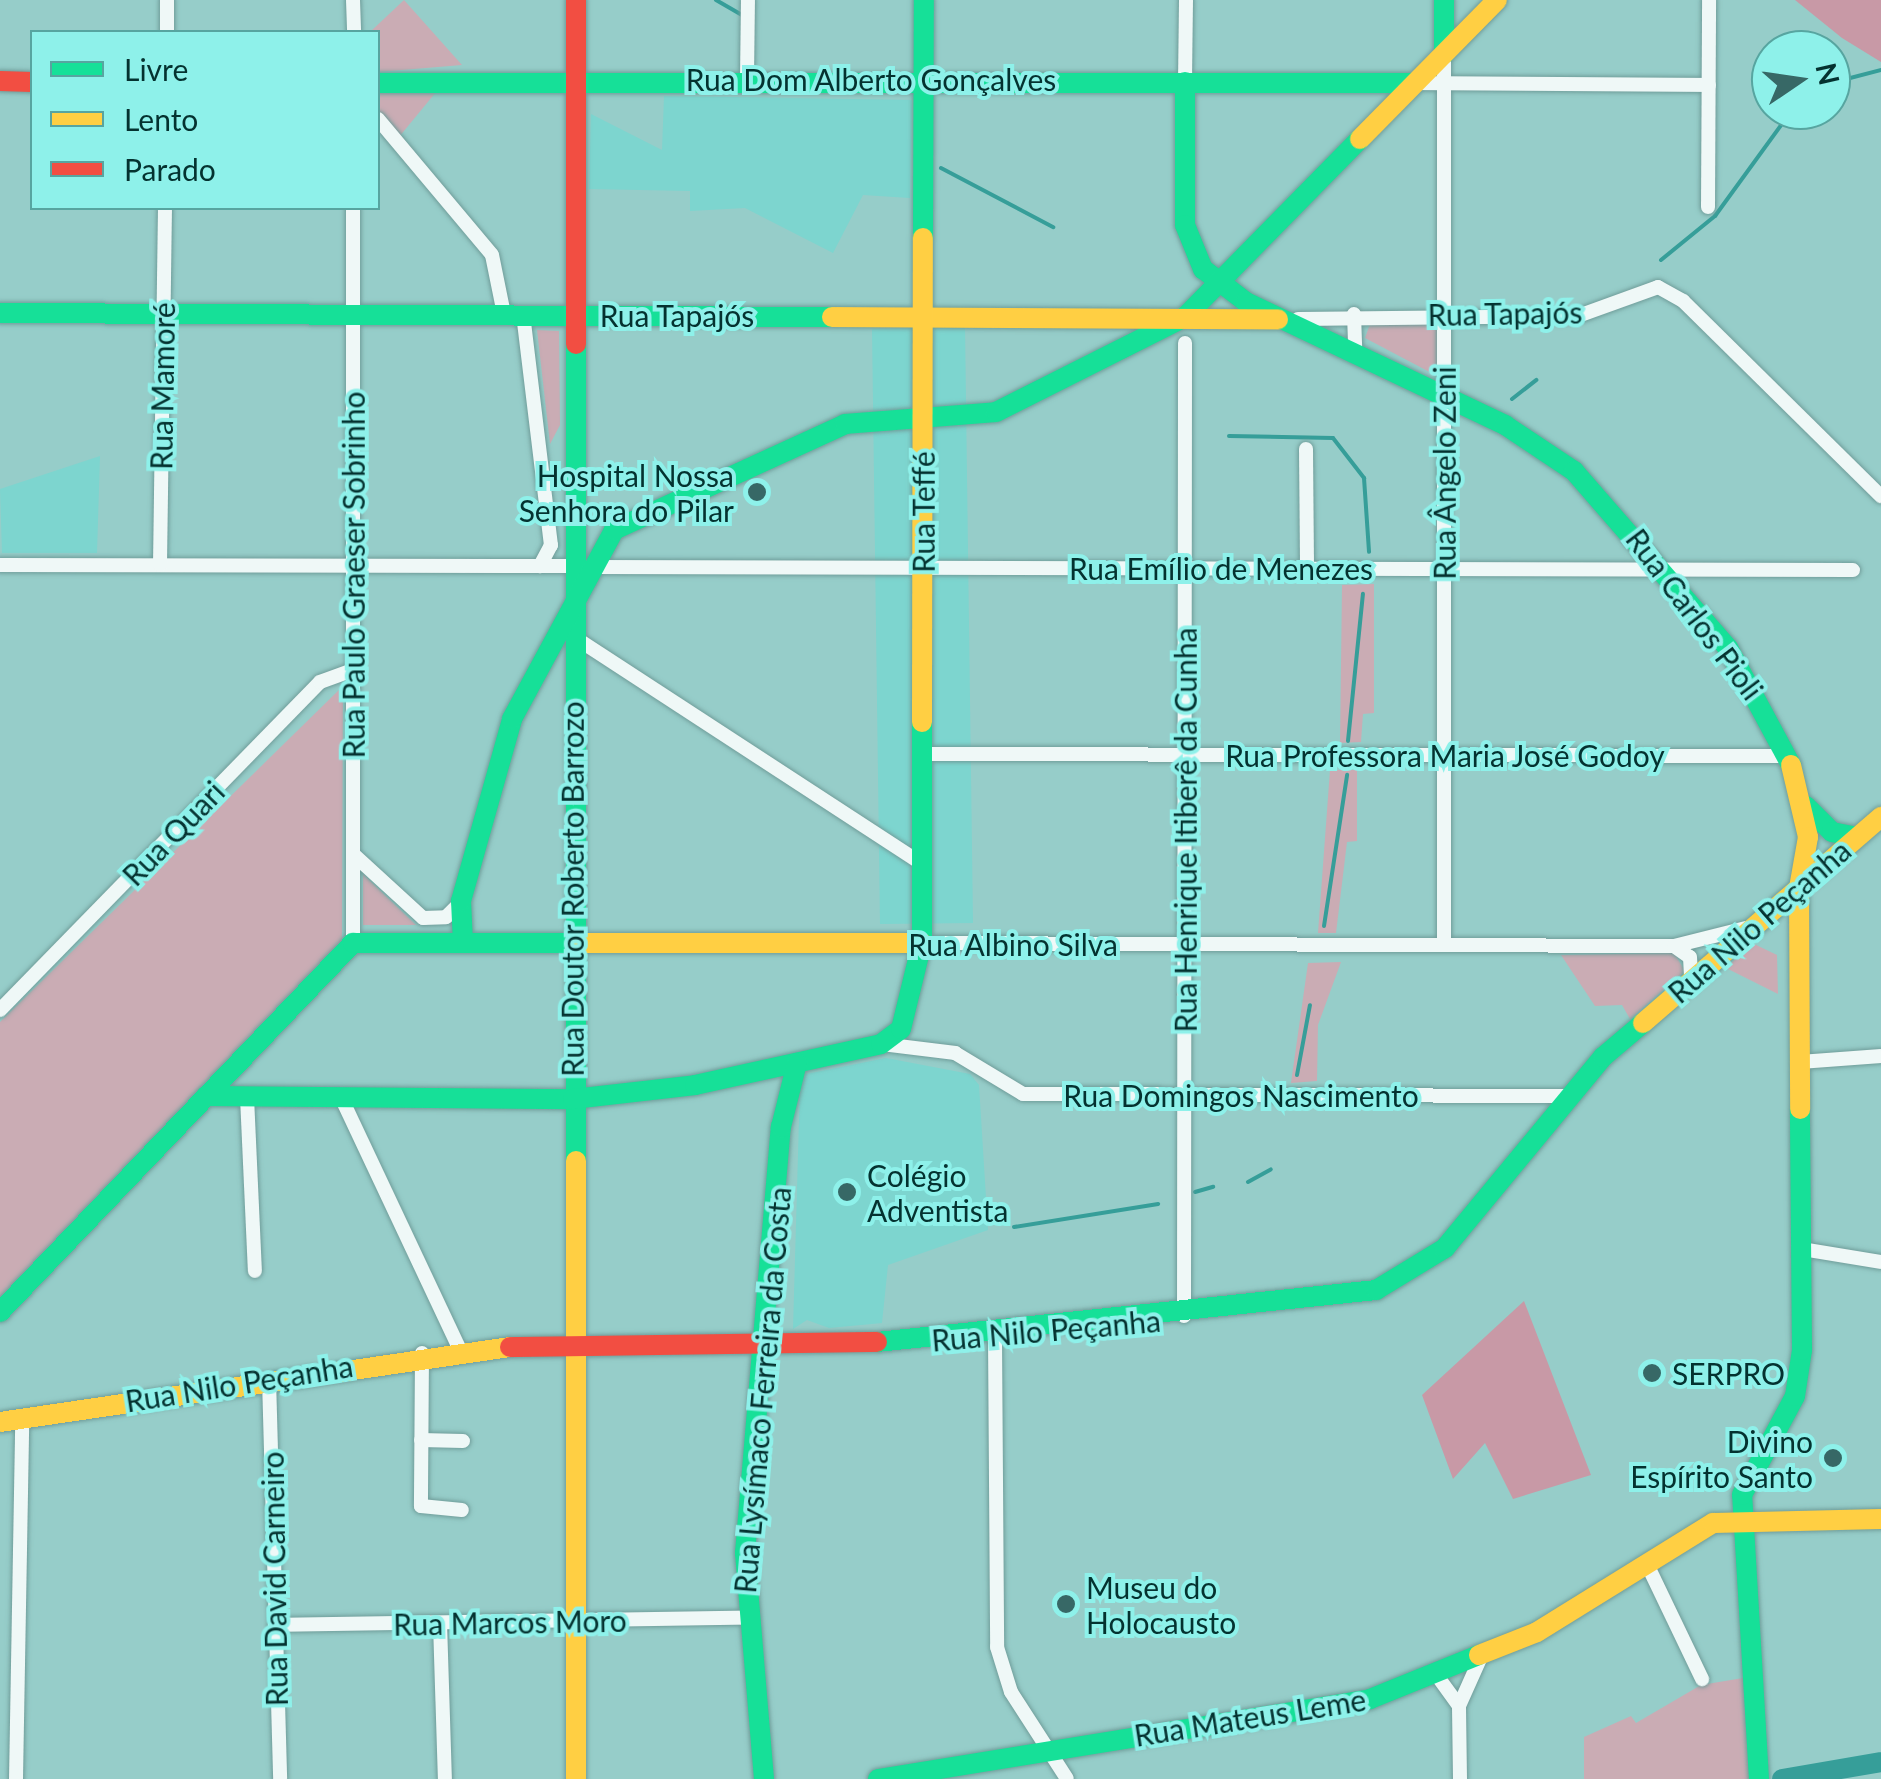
<!DOCTYPE html>
<html>
<head>
<meta charset="utf-8">
<style>
	body { margin:0 }
	#map { position:relative; width:1881px; height:1779px; overflow:hidden; background:#96cdc9; font-family:Lato,sans-serif }
	div>[style] { position:absolute }
	.built>* { inset:0; background:#7dd5cf }
	.green>* { inset:0; background:#caacb4 }
	.forest>* { inset:0; background:#c899a6 }
	.stream>* { height:4px; margin:-2px; padding:0 2px; transform-origin:2px; border-radius:2px; background:#369e99 }
	.river>* { height:20px; margin:-10px; padding:0 10px; transform-origin:10px; border-radius:10px; background:#369e99 }
	.roads { filter:drop-shadow(0 0 2px #709d9a) drop-shadow(0 0 2px #709d9a) }
	.street>* { height:14px; margin:-7px; padding:0 7px; transform-origin:7px; border-radius:7px; background:#eff8f7 }
	.fast>* { height:20px; margin:-10px; padding:0 10px; transform-origin:10px; border-radius:10px; background:#16e098 }
	.slow>* { height:20px; margin:-10px; padding:0 10px; transform-origin:10px; border-radius:10px; background:#ffcf43 }
	.jam>* { height:20px; margin:-10px; padding:0 10px; transform-origin:10px; border-radius:10px; background:#f24e42 }
	.dots>* { width:28px; height:28px; translate:-50% -50%; box-sizing:border-box; border:5px solid #8ef1ea; border-radius:50% }
	span { translate:-50% -50%; white-space:nowrap; text-align:center; line-height:1.15; -webkit-text-stroke:8px #8ef1ea; paint-order:stroke }
	.street-label { font-size:30px; color:#043230 }
	.poi-label { font-size:30px; color:#043230 }
	.right { translate:-100% -50%; text-align:right }
	.left { translate:0 -50%; text-align:left }
	.legend { position:absolute; left:30px; top:30px; width:350px; height:180px; box-sizing:border-box; background:#8ef1ea; border:2px solid #57a5a0; margin:0; padding:12px 18px; list-style:none; font-size:30px; color:#043230 }
	.legend li { display:flex; align-items:center; gap:20px; height:50px }
	.legend b { width:50px; border:2px solid #57a5a0 }
	.north { position:absolute; left:1751px; top:30px; width:100px; height:100px; box-sizing:border-box; background:#8ef1ea; border:2px solid #57a5a0; border-radius:50%; rotate:77deg; font-size:28px; font-weight:700; line-height:40px; text-align:center; color:#043230 }
	.north::after { content:''; display:block; margin:auto; width:35px; height:45px; background:#376866; clip-path:polygon(50% 0,100% 100%,50% 72%,0 100%) }
</style>
</head>
<body>
<div id="map">
	<div class="built">
		<i style="clip-path:polygon(664px 96px,912px 100px,910px 198px,863px 195px,833px 253px,745px 208px,690px 211px,690px 191px,589px 189px,591px 114px,662px 150px)"></i>
		<i style="clip-path:polygon(965px 327px,973px 923px,880px 924px,872px 329px)"></i>
		<i style="clip-path:polygon(100px 456px,97px 553px,2px 553px,0 489px)"></i>
		<i style="clip-path:polygon(886px 1058px,970px 1074px,979px 1085px,988px 1230px,888px 1265px,882px 1323px,829px 1328px,807px 1320px,793px 1329px,800px 1085px,806px 1074px)"></i>
	</div>
	<div class="green">
		<i style="clip-path:polygon(404px 0,462px 65px,378px 72px,378px 32px,370px 32px)"></i>
		<i style="clip-path:polygon(441px 86px,399px 137px,378px 112px,378px 93px)"></i>
		<i style="clip-path:polygon(1439px 323px,1439px 377px,1365px 338px,1370px 324px)"></i>
		<i style="clip-path:polygon(537px 330px,559px 331px,560px 425px,550px 444px)"></i>
		<i style="clip-path:polygon(1374px 584px,1374px 713px,1363px 714px,1361px 742px,1340px 743px,1342px 585px)"></i>
		<i style="clip-path:polygon(343px 686px,342px 941px,0 1298px,0 1022px)"></i>
		<i style="clip-path:polygon(1330px 770px,1357px 770px,1357px 841px,1347px 842px,1336px 933px,1318px 933px)"></i>
		<i style="clip-path:polygon(363px 874px,416px 925px,363px 925px)"></i>
		<i style="clip-path:polygon(1752px 943px,1777px 955px,1778px 994px,1726px 968px)"></i>
		<i style="clip-path:polygon(1674px 953px,1685px 971px,1630px 1019px,1622px 1005px,1595px 1006px,1561px 955px)"></i>
		<i style="clip-path:polygon(1341px 962px,1318px 1025px,1317px 1081px,1291px 1083px,1308px 963px)"></i>
		<i style="clip-path:polygon(1749px 1677px,1749px 1779px,1584px 1779px,1584px 1737px,1631px 1716px,1636px 1723px,1701px 1685px)"></i>
	</div>
	<div class="forest">
		<i style="clip-path:polygon(1795px 0,1881px 0,1881px 62px,1842px 38px)"></i>
		<i style="clip-path:polygon(1524px 1301px,1591px 1475px,1513px 1499px,1485px 1443px,1453px 1479px,1422px 1395px)"></i>
	</div>
	<div class="stream">
		<i style="left:716px;top:0;width:30px;rotate:30deg"></i>
		<i style="left:1831px;top:83px;width:52px;rotate:-14.6deg"></i>
		<i style="left:941px;top:168px;width:127px;rotate:27.8deg"></i>
		<i style="left:1661px;top:260px;width:70px;rotate:-39.2deg"></i>
		<i style="left:1715px;top:216px;width:131px;rotate:-54deg"></i>
		<i style="left:1512px;top:399px;width:31px;rotate:-38deg"></i>
		<i style="left:1229px;top:436px;width:104px;rotate:1.1deg"></i>
		<i style="left:1333px;top:438px;width:51px;rotate:52.2deg"></i>
		<i style="left:1364px;top:478px;width:74px;rotate:86.1deg"></i>
		<i style="left:1348px;top:741px;width:148px;rotate:-84.2deg"></i>
		<i style="left:1324px;top:926px;width:153px;rotate:-81.3deg"></i>
		<i style="left:1297px;top:1075px;width:71px;rotate:-79.5deg"></i>
		<i style="left:1248px;top:1182px;width:26px;rotate:-29deg"></i>
		<i style="left:1195px;top:1192px;width:19px;rotate:-16deg"></i>
		<i style="left:1014px;top:1227px;width:146px;rotate:-9.1deg"></i>
	</div>
	<div class="river">
		<i style="left:1782px;top:1779px;width:100px;rotate:-9.7deg"></i>
	</div>
	<div class="roads">
		<div class="street">
			<i style="left:353px;top:0;width:32px;rotate:88deg"></i>
			<i style="left:167px;top:32px;width:32px;rotate:-90deg"></i>
			<i style="left:747px;top:79px;width:79px;rotate:-89.3deg"></i>
			<i style="left:1185px;top:82px;width:82px;rotate:-89.3deg"></i>
			<i style="left:1414px;top:83px;width:295px;rotate:0.4deg"></i>
			<i style="left:378px;top:119px;width:177px;rotate:50deg"></i>
			<i style="left:492px;top:255px;width:60px;rotate:78.5deg"></i>
			<i style="left:1708px;top:207px;width:207px;rotate:-89.7deg"></i>
			<i style="left:523px;top:314px;width:233px;rotate:83.1deg"></i>
			<i style="left:551px;top:545px;width:24px;rotate:118deg"></i>
			<i style="left:1354px;top:314px;width:35px;rotate:88deg"></i>
			<i style="left:1298px;top:319px;width:280px;rotate:-0.6deg"></i>
			<i style="left:1578px;top:316px;width:85px;rotate:-19.9deg"></i>
			<i style="left:1658px;top:287px;width:29px;rotate:29deg"></i>
			<i style="left:1683px;top:301px;width:278px;rotate:44.6deg"></i>
			<i style="left:1306px;top:449px;width:120px;rotate:89.5deg"></i>
			<i style="left:0;top:565px;width:570px;rotate:0.1deg"></i>
			<i style="left:160px;top:565px;width:357px;rotate:-89.2deg"></i>
			<i style="left:590px;top:567px;width:1263px;rotate:0.14deg"></i>
			<i style="left:571px;top:635px;width:419px;rotate:33.1deg"></i>
			<i style="left:923px;top:754px;width:865px;rotate:0.13deg"></i>
			<i style="left:353px;top:854px;width:95px;rotate:42.4deg"></i>
			<i style="left:423px;top:918px;width:23px;rotate:-2deg"></i>
			<i style="left:446px;top:917px;width:21px;rotate:-45deg"></i>
			<i style="left:353px;top:943px;width:735px;rotate:-90deg"></i>
			<i style="left:922px;top:943px;width:752px;rotate:0.23deg"></i>
			<i style="left:1674px;top:946px;width:74px;rotate:-14deg"></i>
			<i style="left:1444px;top:945px;width:891px;rotate:-90deg"></i>
			<i style="left:1674px;top:946px;width:19px;rotate:35deg"></i>
			<i style="left:1690px;top:957px;width:22px;rotate:87deg"></i>
			<i style="left:0;top:1010px;width:458px;rotate:-45.7deg"></i>
			<i style="left:320px;top:682px;width:35px;rotate:-20deg"></i>
			<i style="left:882px;top:1044px;width:74px;rotate:7deg"></i>
			<i style="left:955px;top:1053px;width:79px;rotate:31.1deg"></i>
			<i style="left:1023px;top:1094px;width:545px;rotate:0.21deg"></i>
			<i style="left:1800px;top:1062px;width:81px;rotate:-4.2deg"></i>
			<i style="left:247px;top:1097px;width:174px;rotate:87.4deg"></i>
			<i style="left:341px;top:1097px;width:277px;rotate:64.8deg"></i>
			<i style="left:1802px;top:1249px;width:80px;rotate:9.3deg"></i>
			<i style="left:1184px;top:1316px;width:973px;rotate:-89.94deg"></i>
			<i style="left:995px;top:1337px;width:310px;rotate:89.6deg"></i>
			<i style="left:997px;top:1647px;width:47px;rotate:72.7deg"></i>
			<i style="left:1011px;top:1692px;width:103px;rotate:57.2deg"></i>
			<i style="left:422px;top:1353px;width:153px;rotate:90.4deg"></i>
			<i style="left:421px;top:1506px;width:41px;rotate:5.6deg"></i>
			<i style="left:269px;top:1379px;width:400px;rotate:88.4deg"></i>
			<i style="left:421px;top:1440px;width:42px;rotate:1.4deg"></i>
			<i style="left:1646px;top:1562px;width:130px;rotate:64.4deg"></i>
			<i style="left:440px;top:1623px;width:156px;rotate:88.2deg"></i>
			<i style="left:275px;top:1625px;width:469px;rotate:-0.9deg"></i>
			<i style="left:1438px;top:1677px;width:36px;rotate:54deg"></i>
			<i style="left:16px;top:1779px;width:361px;rotate:-89deg"></i>
			<i style="left:1460px;top:1779px;width:73px;rotate:-90.8deg"></i>
			<i style="left:1459px;top:1706px;width:51px;rotate:-65.9deg"></i>
		</div>
		<div class="fast">
			<i style="left:1444px;top:0;width:54px;rotate:90deg"></i>
			<i style="left:1185px;top:82px;width:143px;rotate:90deg"></i>
			<i style="left:1185px;top:225px;width:48px;rotate:67.8deg"></i>
			<i style="left:1203px;top:269px;width:54px;rotate:37.5deg"></i>
			<i style="left:1246px;top:302px;width:287px;rotate:25.4deg"></i>
			<i style="left:1505px;top:425px;width:83px;rotate:33.7deg"></i>
			<i style="left:1574px;top:471px;width:235px;rotate:49deg"></i>
			<i style="left:1728px;top:648px;width:133px;rotate:61.7deg"></i>
			<i style="left:378px;top:83px;width:1036px"></i>
			<i style="left:923px;top:238px;width:238px;rotate:-89.8deg"></i>
			<i style="left:0;top:313px;width:832px;rotate:0.28deg"></i>
			<i style="left:576px;top:344px;width:817px;rotate:90deg"></i>
			<i style="left:1806px;top:806px;width:37px;rotate:45deg"></i>
			<i style="left:1832px;top:832px;width:26px;rotate:11deg"></i>
			<i style="left:463px;top:943px;width:42px;rotate:-92.7deg"></i>
			<i style="left:461px;top:901px;width:189px;rotate:-74.3deg"></i>
			<i style="left:512px;top:719px;width:215px;rotate:-61.6deg"></i>
			<i style="left:614px;top:530px;width:254px;rotate:-24.6deg"></i>
			<i style="left:845px;top:424px;width:151px;rotate:-4.5deg"></i>
			<i style="left:996px;top:412px;width:212px;rotate:-26.7deg"></i>
			<i style="left:1185px;top:317px;width:250px;rotate:-45.5deg"></i>
			<i style="left:206px;top:1096px;width:367px;rotate:0.5deg"></i>
			<i style="left:573px;top:1099px;width:123px;rotate:-6.5deg"></i>
			<i style="left:695px;top:1085px;width:190px;rotate:-12.4deg"></i>
			<i style="left:881px;top:1044px;width:25px;rotate:-37deg"></i>
			<i style="left:901px;top:1029px;width:89px;rotate:-76.3deg"></i>
			<i style="left:922px;top:943px;width:221px;rotate:-90deg"></i>
			<i style="left:0;top:1312px;width:511px;rotate:-46.27deg"></i>
			<i style="left:353px;top:943px;width:230px"></i>
			<i style="left:877px;top:1342px;width:502px;rotate:-5.95deg"></i>
			<i style="left:1376px;top:1290px;width:81px;rotate:-31.3deg"></i>
			<i style="left:1445px;top:1248px;width:248px;rotate:-50.4deg"></i>
			<i style="left:1603px;top:1057px;width:52px;rotate:-40.4deg"></i>
			<i style="left:764px;top:1779px;width:227px;rotate:-94.8deg"></i>
			<i style="left:745px;top:1553px;width:428px;rotate:-85.2deg"></i>
			<i style="left:781px;top:1127px;width:66px;rotate:-76deg"></i>
			<i style="left:878px;top:1779px;width:498px;rotate:-9.2deg"></i>
			<i style="left:1370px;top:1699px;width:118px;rotate:-22deg"></i>
			<i style="left:1759px;top:1779px;width:285px;rotate:-93.4deg"></i>
			<i style="left:1742px;top:1495px;width:112px;rotate:-61.8deg"></i>
			<i style="left:1795px;top:1396px;width:47px;rotate:-81.3deg"></i>
			<i style="left:1802px;top:1350px;width:241px;rotate:-90.5deg"></i>
		</div>
		<div class="slow">
			<i style="left:1360px;top:139px;width:195px;rotate:-45.4deg"></i>
			<i style="left:832px;top:317px;width:446px;rotate:0.3deg"></i>
			<i style="left:922px;top:722px;width:484px;rotate:-89.9deg"></i>
			<i style="left:1791px;top:765px;width:74px;rotate:76.7deg"></i>
			<i style="left:1808px;top:837px;width:52px;rotate:100deg"></i>
			<i style="left:1799px;top:888px;width:221px;rotate:89.7deg"></i>
			<i style="left:583px;top:943px;width:339px"></i>
			<i style="left:1643px;top:1023px;width:315px;rotate:-40.9deg"></i>
			<i style="left:576px;top:1161px;width:618px;rotate:90deg"></i>
			<i style="left:0;top:1422px;width:515px;rotate:-8.37deg"></i>
			<i style="left:1479px;top:1655px;width:62px;rotate:-21.6deg"></i>
			<i style="left:1537px;top:1632px;width:207px;rotate:-31.8deg"></i>
			<i style="left:1713px;top:1523px;width:168px;rotate:-1.4deg"></i>
		</div>
		<div class="jam">
			<i style="left:576px;top:0;width:344px;rotate:90deg"></i>
			<i style="left:0;top:81px;width:32px;rotate:2deg"></i>
			<i style="left:510px;top:1347px;width:367px;rotate:-0.8deg"></i>
		</div>
	</div>
	<div class="dots">
		<i style="left:757px;top:492px;background:#376866"></i>
		<i style="left:847px;top:1192px;background:#376866"></i>
		<i style="left:1652px;top:1373px;background:#376866"></i>
		<i style="left:1833px;top:1458px;background:#376866"></i>
		<i style="left:1066px;top:1604px;background:#376866"></i>
	</div>
	<div class="street-label">
		<span style="left:871px;top:79px">Rua Dom Alberto Gonçalves</span>
		<span style="left:1505px;top:313px;rotate:-1deg">Rua Tapajós</span>
		<span style="left:677px;top:315px">Rua Tapajós</span>
		<span style="left:162px;top:386px;rotate:-89deg">Rua Mamoré</span>
		<span style="left:1444px;top:473px;rotate:-90deg">Rua Ângelo Zeni</span>
		<span style="left:923px;top:512px;rotate:-90deg">Rua Teffé</span>
		<span style="left:1221px;top:568px">Rua Emílio de Menezes</span>
		<span style="left:353px;top:575px;rotate:-90deg">Rua Paulo Graeser Sobrinho</span>
		<span style="left:1695px;top:614px;rotate:53deg">Rua Carlos Pioli</span>
		<span style="left:1445px;top:755px">Rua Professora Maria José Godoy</span>
		<span style="left:1185px;top:830px;rotate:-90deg">Rua Henrique Itiberê da Cunha</span>
		<span style="left:173px;top:833px;rotate:-46deg">Rua Quari</span>
		<span style="left:572px;top:889px;rotate:-90deg">Rua Doutor Roberto Barrozo</span>
		<span style="left:1759px;top:921px;rotate:-41deg">Rua Nilo Peçanha</span>
		<span style="left:1013px;top:944px">Rua Albino Silva</span>
		<span style="left:1241px;top:1095px">Rua Domingos Nascimento</span>
		<span style="left:1046px;top:1330px;rotate:-5deg">Rua Nilo Peçanha</span>
		<span style="left:239px;top:1383px;rotate:-9deg">Rua Nilo Peçanha</span>
		<span style="left:762px;top:1390px;rotate:-85deg">Rua Lysímaco Ferreira da Costa</span>
		<span style="left:274px;top:1579px;rotate:-91deg">Rua David Carneiro</span>
		<span style="left:510px;top:1622px;rotate:-1deg">Rua Marcos Moro</span>
		<span style="left:1250px;top:1717px;rotate:-9deg">Rua Mateus Leme</span>
	</div>
	<div class="poi-label">
		<span class="right" style="left:734px;top:492px">Hospital Nossa<br>Senhora do Pilar</span>
		<span class="left" style="left:867px;top:1192px">Colégio<br>Adventista</span>
		<span class="left" style="left:1672px;top:1373px">SERPRO</span>
		<span class="right" style="left:1813px;top:1458px">Divino<br>Espírito Santo</span>
		<span class="left" style="left:1086px;top:1604px">Museu do<br>Holocausto</span>
	</div>
	<ul class="legend">
	<li><b style="height:12px;background:#16e098"></b>Livre</li>
	<li><b style="height:12px;background:#ffcf43"></b>Lento</li>
	<li><b style="height:12px;background:#f24e42"></b>Parado</li>
	</ul>
	<div class="north">N</div>
</div>
</body>
</html>
